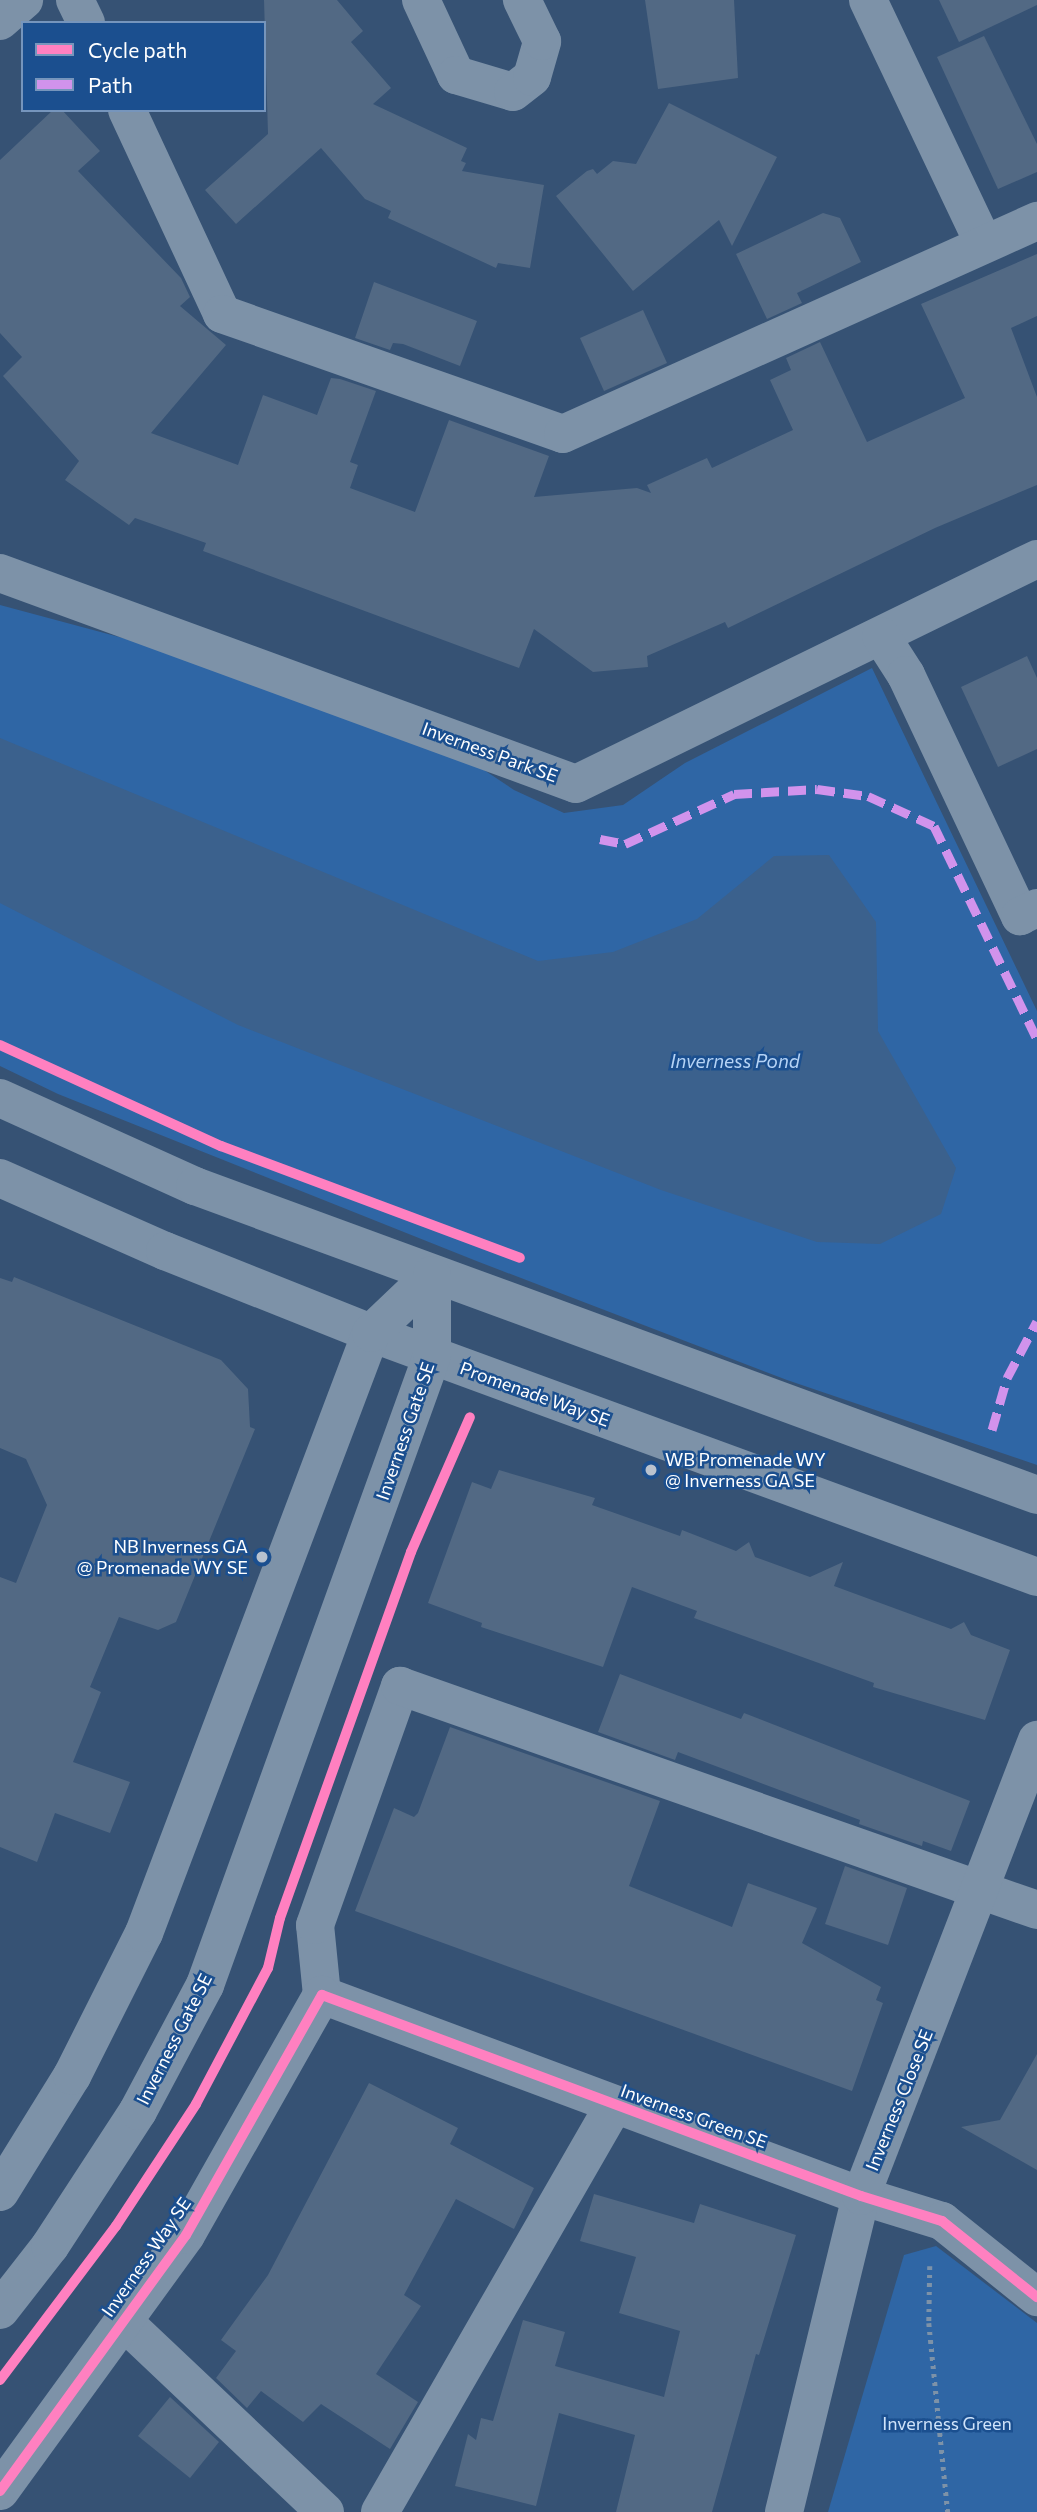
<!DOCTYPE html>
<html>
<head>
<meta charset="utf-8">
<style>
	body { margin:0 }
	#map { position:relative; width:1037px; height:2512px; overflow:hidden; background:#365274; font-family:Commissioner,sans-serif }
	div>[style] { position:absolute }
	.green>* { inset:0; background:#2f66a5 }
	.water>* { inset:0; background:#3b618d }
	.building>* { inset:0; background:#526984 }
	.path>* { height:4.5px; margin-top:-2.25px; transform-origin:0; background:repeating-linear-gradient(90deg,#7d92a8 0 3.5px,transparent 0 8.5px) }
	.minor>* { height:38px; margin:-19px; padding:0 19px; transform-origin:19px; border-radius:19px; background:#7d92a8 }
	.quiet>* { height:9px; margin-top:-4.5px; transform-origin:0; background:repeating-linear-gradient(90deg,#d193ec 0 18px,transparent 0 27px) }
	.cycleway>* { height:10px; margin:-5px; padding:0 5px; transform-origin:5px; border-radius:5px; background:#ff80c0 }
	.dots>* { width:19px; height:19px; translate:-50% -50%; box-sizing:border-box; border:4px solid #1b4f8f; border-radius:50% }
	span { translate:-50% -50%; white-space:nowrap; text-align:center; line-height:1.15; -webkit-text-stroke:5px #1b4f8f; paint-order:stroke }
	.street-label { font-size:18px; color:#fff }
	.poi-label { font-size:18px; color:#fff }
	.left { translate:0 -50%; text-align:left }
	.right { translate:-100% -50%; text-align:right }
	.park-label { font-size:18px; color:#cfe3fa }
	.water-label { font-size:19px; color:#b5d3f5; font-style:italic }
	.legend { position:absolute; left:21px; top:21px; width:245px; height:91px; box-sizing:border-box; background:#1b4f8f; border:2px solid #7695bc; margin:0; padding:9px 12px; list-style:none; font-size:21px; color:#fff }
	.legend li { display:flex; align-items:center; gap:14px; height:35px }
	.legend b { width:35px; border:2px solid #7695bc }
</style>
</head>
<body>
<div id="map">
	<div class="green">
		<i style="clip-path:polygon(0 605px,175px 652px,466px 758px,514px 790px,564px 813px,623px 805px,685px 763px,872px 668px,1037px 1011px,1037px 1465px,787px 1380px,479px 1262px,58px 1094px,0 1066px)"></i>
		<i style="clip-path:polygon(936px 2246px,1037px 2323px,1037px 2512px,828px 2512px,904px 2255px)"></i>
	</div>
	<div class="water">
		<i style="clip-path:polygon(0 738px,538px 961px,613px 952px,697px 919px,774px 856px,829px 855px,876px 922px,878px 1031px,956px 1168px,941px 1214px,880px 1244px,817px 1242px,661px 1190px,238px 1025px,0 903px)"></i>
	</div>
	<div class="building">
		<i style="clip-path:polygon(264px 0,337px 0,363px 31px,351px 42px,391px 88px,373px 104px,467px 148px,461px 161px,466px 163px,462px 171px,544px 185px,530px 268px,498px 263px,496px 268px,388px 218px,391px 211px,365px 199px,321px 148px,236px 224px,205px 190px,268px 134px)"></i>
		<i style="clip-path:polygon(645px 0,734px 0,738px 78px,658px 89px)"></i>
		<i style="clip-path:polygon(939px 0,1037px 0,1037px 5px,959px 42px)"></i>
		<i style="clip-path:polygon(984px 36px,1037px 144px,1037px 172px,998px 189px,937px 57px)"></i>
		<i style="clip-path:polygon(669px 103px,777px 157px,732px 246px,719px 220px,633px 291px,556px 196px,587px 171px,593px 169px,597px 174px,613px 161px,636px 164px)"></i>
		<i style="clip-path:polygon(53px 110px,62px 110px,100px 151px,78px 171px,181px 278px,190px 297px,180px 306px,226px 345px,151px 433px,238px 465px,263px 395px,317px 415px,331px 378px,340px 379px,376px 391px,350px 462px,358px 465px,350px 488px,415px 512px,449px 420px,549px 456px,534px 497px,637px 488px,651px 493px,647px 485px,707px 458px,712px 468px,793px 430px,770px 380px,791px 370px,786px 358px,820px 342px,867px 442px,965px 398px,921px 304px,1037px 254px,1037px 316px,1011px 328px,1037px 397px,1037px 485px,935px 528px,728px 628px,725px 622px,647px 656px,648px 667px,593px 672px,534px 629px,519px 668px,203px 551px,206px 543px,135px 518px,129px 525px,65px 480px,79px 461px,3px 376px,22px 357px,0 333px,0 160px)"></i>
		<i style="clip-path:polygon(823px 213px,840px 218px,861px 262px,797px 293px,802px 303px,767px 319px,736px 254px)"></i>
		<i style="clip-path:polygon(374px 282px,477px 321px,460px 366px,403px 344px,393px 343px,390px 350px,355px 338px)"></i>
		<i style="clip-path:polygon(643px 310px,667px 363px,604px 391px,580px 338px)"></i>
		<i style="clip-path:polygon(1027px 656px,1037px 678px,1037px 749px,998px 767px,961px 687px)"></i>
		<i style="clip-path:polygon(14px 1277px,221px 1360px,248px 1389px,250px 1427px,255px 1429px,176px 1622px,158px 1630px,119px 1617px,90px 1687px,101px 1692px,73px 1762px,130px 1782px,110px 1833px,55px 1813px,37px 1862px,0 1847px,0 1577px,16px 1583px,47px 1505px,26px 1459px,0 1448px,0 1278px,12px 1282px)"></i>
		<i style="clip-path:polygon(499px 1470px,595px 1498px,592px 1505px,680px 1536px,682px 1530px,736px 1551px,749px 1542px,755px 1557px,810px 1577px,843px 1562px,834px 1586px,951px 1629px,964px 1622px,971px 1635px,1010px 1650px,985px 1720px,873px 1687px,874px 1683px,694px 1618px,697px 1611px,632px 1587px,603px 1667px,481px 1627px,482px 1623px,428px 1603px,472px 1482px,491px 1489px)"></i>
		<i style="clip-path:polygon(620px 1674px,741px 1719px,744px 1713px,970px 1801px,951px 1851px,923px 1841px,922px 1846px,859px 1824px,860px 1820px,678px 1752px,675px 1760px,598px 1732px)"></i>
		<i style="clip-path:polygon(450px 1727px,660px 1801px,629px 1886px,732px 1927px,748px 1883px,817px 1908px,802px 1943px,881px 1987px,876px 2000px,883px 2003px,852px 2091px,355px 1911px,394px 1808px,414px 1817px,418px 1813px)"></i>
		<i style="clip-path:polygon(845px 1866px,907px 1888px,888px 1945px,825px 1924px)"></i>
		<i style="clip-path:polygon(1037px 2054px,1037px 2170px,961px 2127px,1000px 2120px)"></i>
		<i style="clip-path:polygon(369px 2083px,458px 2128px,450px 2144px,534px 2188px,514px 2229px,456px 2199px,404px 2295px,421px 2306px,376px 2374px,418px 2402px,390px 2449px,321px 2404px,303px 2422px,261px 2391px,247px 2408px,216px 2378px,236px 2351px,221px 2340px,268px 2275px)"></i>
		<i style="clip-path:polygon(594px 2194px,694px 2223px,700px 2204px,796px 2235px,759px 2355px,756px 2354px,712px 2512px,616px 2512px,635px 2435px,559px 2413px,536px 2506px,455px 2486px,468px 2434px,476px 2440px,481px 2418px,493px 2421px,523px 2320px,565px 2332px,555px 2366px,664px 2397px,680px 2331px,619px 2313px,636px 2257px,580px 2241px)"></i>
		<i style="clip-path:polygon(170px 2397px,219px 2442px,190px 2478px,138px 2436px)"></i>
	</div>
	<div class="path">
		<i style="left:930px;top:2266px;width:57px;rotate:91deg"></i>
		<i style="left:929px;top:2323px;width:190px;rotate:84.3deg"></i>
	</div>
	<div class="minor">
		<i style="left:75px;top:0;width:25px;rotate:64deg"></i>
		<i style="left:421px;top:0;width:83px;rotate:65deg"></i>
		<i style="left:456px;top:75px;width:59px;rotate:16.6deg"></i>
		<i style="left:513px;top:92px;width:24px;rotate:-38deg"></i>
		<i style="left:532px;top:77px;width:37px;rotate:-74deg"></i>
		<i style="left:542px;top:41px;width:46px;rotate:-116deg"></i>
		<i style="left:868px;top:0;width:270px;rotate:64.6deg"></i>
		<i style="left:0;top:21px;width:32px;rotate:-41deg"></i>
		<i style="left:127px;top:110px;width:225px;rotate:65deg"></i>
		<i style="left:222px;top:314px;width:361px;rotate:19.4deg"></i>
		<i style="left:563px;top:434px;width:520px;rotate:-24.2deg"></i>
		<i style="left:0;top:573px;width:613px;rotate:20.12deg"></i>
		<i style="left:576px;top:784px;width:513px;rotate:-26.02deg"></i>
		<i style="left:881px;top:636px;width:46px;rotate:57.3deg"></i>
		<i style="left:906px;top:675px;width:267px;rotate:64.7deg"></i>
		<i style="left:1020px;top:916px;width:19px;rotate:-25deg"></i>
		<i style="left:0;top:1098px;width:214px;rotate:24.3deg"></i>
		<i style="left:195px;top:1186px;width:897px;rotate:20.15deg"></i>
		<i style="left:0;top:1178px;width:180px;rotate:23.9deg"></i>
		<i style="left:165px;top:1251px;width:222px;rotate:21.7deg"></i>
		<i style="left:371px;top:1333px;width:709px;rotate:20.12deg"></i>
		<i style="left:322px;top:1995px;width:70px;rotate:-95.7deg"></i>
		<i style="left:315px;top:1925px;width:254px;rotate:-70.4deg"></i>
		<i style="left:400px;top:1686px;width:675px;rotate:19.37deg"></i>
		<i style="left:322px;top:1995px;width:575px;rotate:20.45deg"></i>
		<i style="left:861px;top:2196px;width:85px;rotate:17.2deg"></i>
		<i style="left:942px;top:2221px;width:122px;rotate:38.7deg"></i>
		<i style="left:0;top:2192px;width:137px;rotate:-58.2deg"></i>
		<i style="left:72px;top:2076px;width:160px;rotate:-63.3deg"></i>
		<i style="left:144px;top:1933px;width:642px;rotate:-69.28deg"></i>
		<i style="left:371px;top:1333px;width:84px;rotate:-43.6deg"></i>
		<i style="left:0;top:2310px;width:81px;rotate:-52deg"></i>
		<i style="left:50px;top:2246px;width:161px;rotate:-56.9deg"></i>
		<i style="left:138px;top:2111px;width:143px;rotate:-62deg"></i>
		<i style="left:205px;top:1985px;width:669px;rotate:-70.16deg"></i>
		<i style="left:432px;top:1356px;width:81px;rotate:-90deg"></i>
		<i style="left:123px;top:2321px;width:278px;rotate:43.4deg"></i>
		<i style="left:0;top:2491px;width:316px;rotate:-54deg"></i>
		<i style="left:186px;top:2235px;width:276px;rotate:-60.5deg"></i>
		<i style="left:380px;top:2512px;width:469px;rotate:-60.1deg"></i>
		<i style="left:784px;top:2512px;width:325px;rotate:-76.3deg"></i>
		<i style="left:861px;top:2196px;width:489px;rotate:-68.9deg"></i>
	</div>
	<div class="quiet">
		<i style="left:600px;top:839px;width:25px;rotate:11deg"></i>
		<i style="left:625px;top:844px;width:120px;rotate:-24.6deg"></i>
		<i style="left:734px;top:794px;width:83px;rotate:-3.4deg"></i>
		<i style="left:817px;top:789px;width:51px;rotate:7.8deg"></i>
		<i style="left:868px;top:796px;width:72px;rotate:24.4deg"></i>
		<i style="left:934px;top:826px;width:237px;rotate:64.2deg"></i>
		<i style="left:992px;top:1430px;width:54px;rotate:-73.9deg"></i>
		<i style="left:1007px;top:1378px;width:64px;rotate:-62.2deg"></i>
	</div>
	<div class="cycleway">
		<i style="left:0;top:1045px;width:243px;rotate:24.6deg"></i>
		<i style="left:221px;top:1146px;width:319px;rotate:20.5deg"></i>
		<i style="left:0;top:2380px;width:193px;rotate:-53deg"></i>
		<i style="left:116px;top:2226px;width:146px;rotate:-56.7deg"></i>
		<i style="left:196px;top:2104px;width:154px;rotate:-62.1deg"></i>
		<i style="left:268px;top:1968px;width:51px;rotate:-76.5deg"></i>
		<i style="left:280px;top:1918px;width:389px;rotate:-70.3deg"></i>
		<i style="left:411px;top:1552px;width:147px;rotate:-66.4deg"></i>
		<i style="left:0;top:2491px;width:316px;rotate:-54deg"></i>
		<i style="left:186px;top:2235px;width:276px;rotate:-60.5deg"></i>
		<i style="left:322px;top:1995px;width:575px;rotate:20.45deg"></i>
		<i style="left:861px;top:2196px;width:85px;rotate:17.2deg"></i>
		<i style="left:942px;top:2221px;width:122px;rotate:38.7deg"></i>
	</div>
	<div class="dots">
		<i style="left:651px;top:1470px;background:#b9c2ce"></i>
		<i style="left:262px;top:1557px;background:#b9c2ce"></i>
	</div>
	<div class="street-label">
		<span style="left:490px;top:752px;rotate:20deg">Inverness Park SE</span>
		<span style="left:535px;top:1394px;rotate:20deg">Promenade Way SE</span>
		<span style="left:405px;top:1431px;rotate:-71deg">Inverness Gate SE</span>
		<span style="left:174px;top:2039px;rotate:-63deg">Inverness Gate SE</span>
		<span style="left:899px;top:2100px;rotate:-68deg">Inverness Close SE</span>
		<span style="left:694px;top:2116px;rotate:20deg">Inverness Green SE</span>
		<span style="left:146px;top:2257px;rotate:-55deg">Inverness Way SE</span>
	</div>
	<div class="poi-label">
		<span class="left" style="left:665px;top:1470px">WB Promenade WY<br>@ Inverness GA SE</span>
		<span class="right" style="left:248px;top:1557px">NB Inverness GA<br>@ Promenade WY SE</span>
	</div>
	<div class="park-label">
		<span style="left:947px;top:2423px">Inverness Green</span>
	</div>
	<div class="water-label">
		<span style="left:735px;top:1061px">Inverness Pond</span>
	</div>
	<ul class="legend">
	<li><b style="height:9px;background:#ff80c0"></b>Cycle path</li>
	<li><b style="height:9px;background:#d193ec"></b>Path</li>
	</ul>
</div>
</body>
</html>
